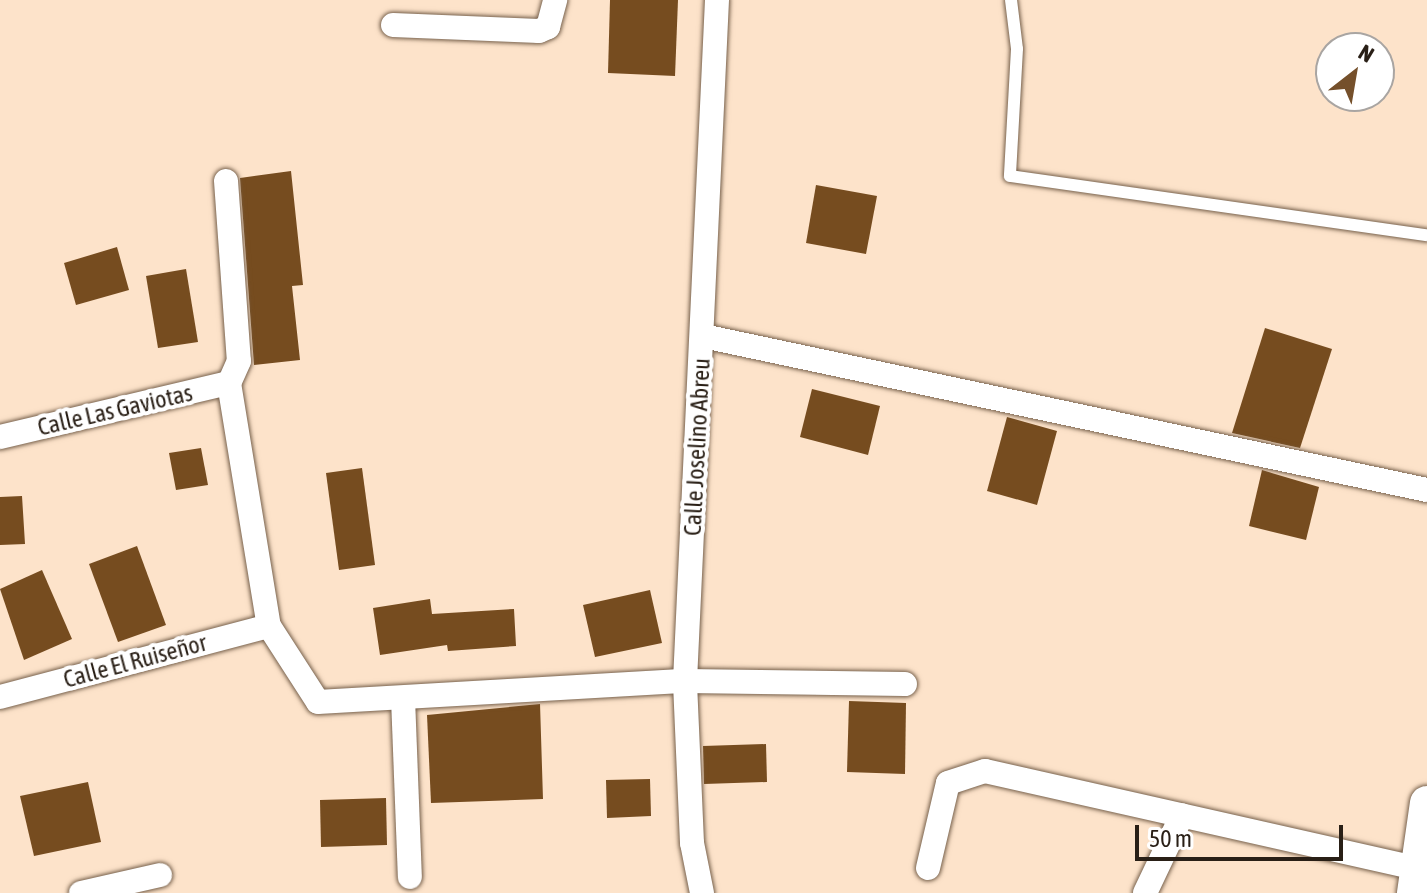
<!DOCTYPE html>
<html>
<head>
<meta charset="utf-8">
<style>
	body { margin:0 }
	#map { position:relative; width:1427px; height:893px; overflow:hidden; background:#fde3ca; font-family:"Asap Condensed",sans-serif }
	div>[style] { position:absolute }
	.building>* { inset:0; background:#764c1f }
	.roads { filter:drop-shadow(0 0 2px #77614c) drop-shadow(0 0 2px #77614c) }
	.lane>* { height:12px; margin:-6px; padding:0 6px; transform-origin:6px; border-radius:6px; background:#fff }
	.street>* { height:24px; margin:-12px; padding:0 12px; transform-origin:12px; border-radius:12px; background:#fff }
	.secondary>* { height:34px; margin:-17px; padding:0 17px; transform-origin:17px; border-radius:17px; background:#fff }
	span { translate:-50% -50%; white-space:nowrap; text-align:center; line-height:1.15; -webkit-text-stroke:8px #fff; paint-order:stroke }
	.street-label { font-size:24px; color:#291f16 }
	.north { position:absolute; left:1315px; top:32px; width:80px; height:80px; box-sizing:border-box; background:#fff; border:2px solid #a9a5a2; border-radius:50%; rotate:31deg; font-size:22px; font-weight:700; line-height:32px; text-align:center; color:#291f16 }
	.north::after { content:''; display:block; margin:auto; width:28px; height:36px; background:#75502b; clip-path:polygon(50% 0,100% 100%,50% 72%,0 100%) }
	.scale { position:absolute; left:1135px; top:825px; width:208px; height:36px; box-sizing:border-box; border:4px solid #291f16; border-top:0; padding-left:10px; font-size:24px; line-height:28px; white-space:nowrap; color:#291f16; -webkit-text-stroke:6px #fff; paint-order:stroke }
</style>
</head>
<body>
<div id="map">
	<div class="building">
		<i style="clip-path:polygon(610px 0,678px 0,675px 76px,608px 73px)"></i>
		<i style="clip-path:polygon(291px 171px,303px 285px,292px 286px,300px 360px,254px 365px,240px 178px)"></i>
		<i style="clip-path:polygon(816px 185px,877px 196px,866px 254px,806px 243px)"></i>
		<i style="clip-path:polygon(117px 247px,129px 290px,76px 305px,64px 263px)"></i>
		<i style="clip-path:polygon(186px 269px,198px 342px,158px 348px,146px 276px)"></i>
		<i style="clip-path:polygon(1265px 328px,1332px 349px,1300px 448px,1232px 433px)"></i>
		<i style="clip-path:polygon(812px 389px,880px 406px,868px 455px,800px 437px)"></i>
		<i style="clip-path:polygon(1007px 417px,1057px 431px,1037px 505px,987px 491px)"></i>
		<i style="clip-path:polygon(201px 448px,208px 485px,176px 490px,169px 453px)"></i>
		<i style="clip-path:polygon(362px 468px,375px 565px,339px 570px,326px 473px)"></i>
		<i style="clip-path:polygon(1262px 470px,1319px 487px,1306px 540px,1249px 526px)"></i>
		<i style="clip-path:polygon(22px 496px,25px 544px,0 545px,0 497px)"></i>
		<i style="clip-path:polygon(137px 546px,166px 625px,118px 642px,89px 564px)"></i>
		<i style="clip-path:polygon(42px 570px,72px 639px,24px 660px,0 589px)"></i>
		<i style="clip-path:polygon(650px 590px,662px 643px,595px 657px,583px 605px)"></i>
		<i style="clip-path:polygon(430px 599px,432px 614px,514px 609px,516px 646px,448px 651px,447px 645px,380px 655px,373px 608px)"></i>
		<i style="clip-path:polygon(849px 701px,906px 703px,905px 774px,847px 772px)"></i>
		<i style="clip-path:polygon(540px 704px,543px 799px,431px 803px,427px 715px)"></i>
		<i style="clip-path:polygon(766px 744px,767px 782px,704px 784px,703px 746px)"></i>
		<i style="clip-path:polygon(650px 779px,651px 816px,607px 818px,606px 780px)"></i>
		<i style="clip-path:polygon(88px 782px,101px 842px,34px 856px,20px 796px)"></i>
		<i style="clip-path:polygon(386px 798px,387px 845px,321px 847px,320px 800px)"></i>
	</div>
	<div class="roads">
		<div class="lane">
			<i style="left:1011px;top:0;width:49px;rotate:83deg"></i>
			<i style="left:1017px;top:49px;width:127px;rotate:93.2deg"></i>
			<i style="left:1010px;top:176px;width:421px;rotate:8.1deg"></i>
		</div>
		<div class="street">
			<i style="left:393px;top:25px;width:146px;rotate:2.4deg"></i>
			<i style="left:539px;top:31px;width:10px;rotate:-24deg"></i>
			<i style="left:548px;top:27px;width:28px;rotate:-75deg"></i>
			<i style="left:226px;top:181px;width:180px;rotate:85.9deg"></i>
			<i style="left:239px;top:361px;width:24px;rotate:114deg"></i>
			<i style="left:229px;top:383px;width:246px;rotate:80.7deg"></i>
			<i style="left:269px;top:626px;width:90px;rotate:57.2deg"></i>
			<i style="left:318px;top:702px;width:368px;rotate:-3.3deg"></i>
			<i style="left:685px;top:681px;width:220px;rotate:0.8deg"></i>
			<i style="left:703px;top:336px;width:740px;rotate:12.01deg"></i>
			<i style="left:0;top:437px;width:235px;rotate:-13.3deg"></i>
			<i style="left:0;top:697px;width:278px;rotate:-14.8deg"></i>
			<i style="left:403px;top:698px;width:179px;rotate:87.8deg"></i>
			<i style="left:928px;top:868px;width:87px;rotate:-76.8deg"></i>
			<i style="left:948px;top:783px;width:39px;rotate:-18deg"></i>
			<i style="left:985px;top:771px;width:443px;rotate:12.7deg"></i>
			<i style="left:81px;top:893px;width:81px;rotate:-12.8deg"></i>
			<i style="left:702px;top:893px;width:51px;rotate:-101.3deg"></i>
			<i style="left:692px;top:843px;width:162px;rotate:-92.5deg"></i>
			<i style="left:685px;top:681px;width:682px;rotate:-87.31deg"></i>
			<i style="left:1145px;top:893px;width:86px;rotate:-64.6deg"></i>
		</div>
		<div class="secondary">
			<i style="left:1414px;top:893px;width:91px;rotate:-81.8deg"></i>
		</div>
	</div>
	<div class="street-label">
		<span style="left:115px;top:410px;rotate:-13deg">Calle Las Gaviotas</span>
		<span style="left:697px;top:447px;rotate:-87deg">Calle Joselino Abreu</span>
		<span style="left:135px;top:661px;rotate:-15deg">Calle El Ruiseñor</span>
	</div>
	<div class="north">N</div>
	<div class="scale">50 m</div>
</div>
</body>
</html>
